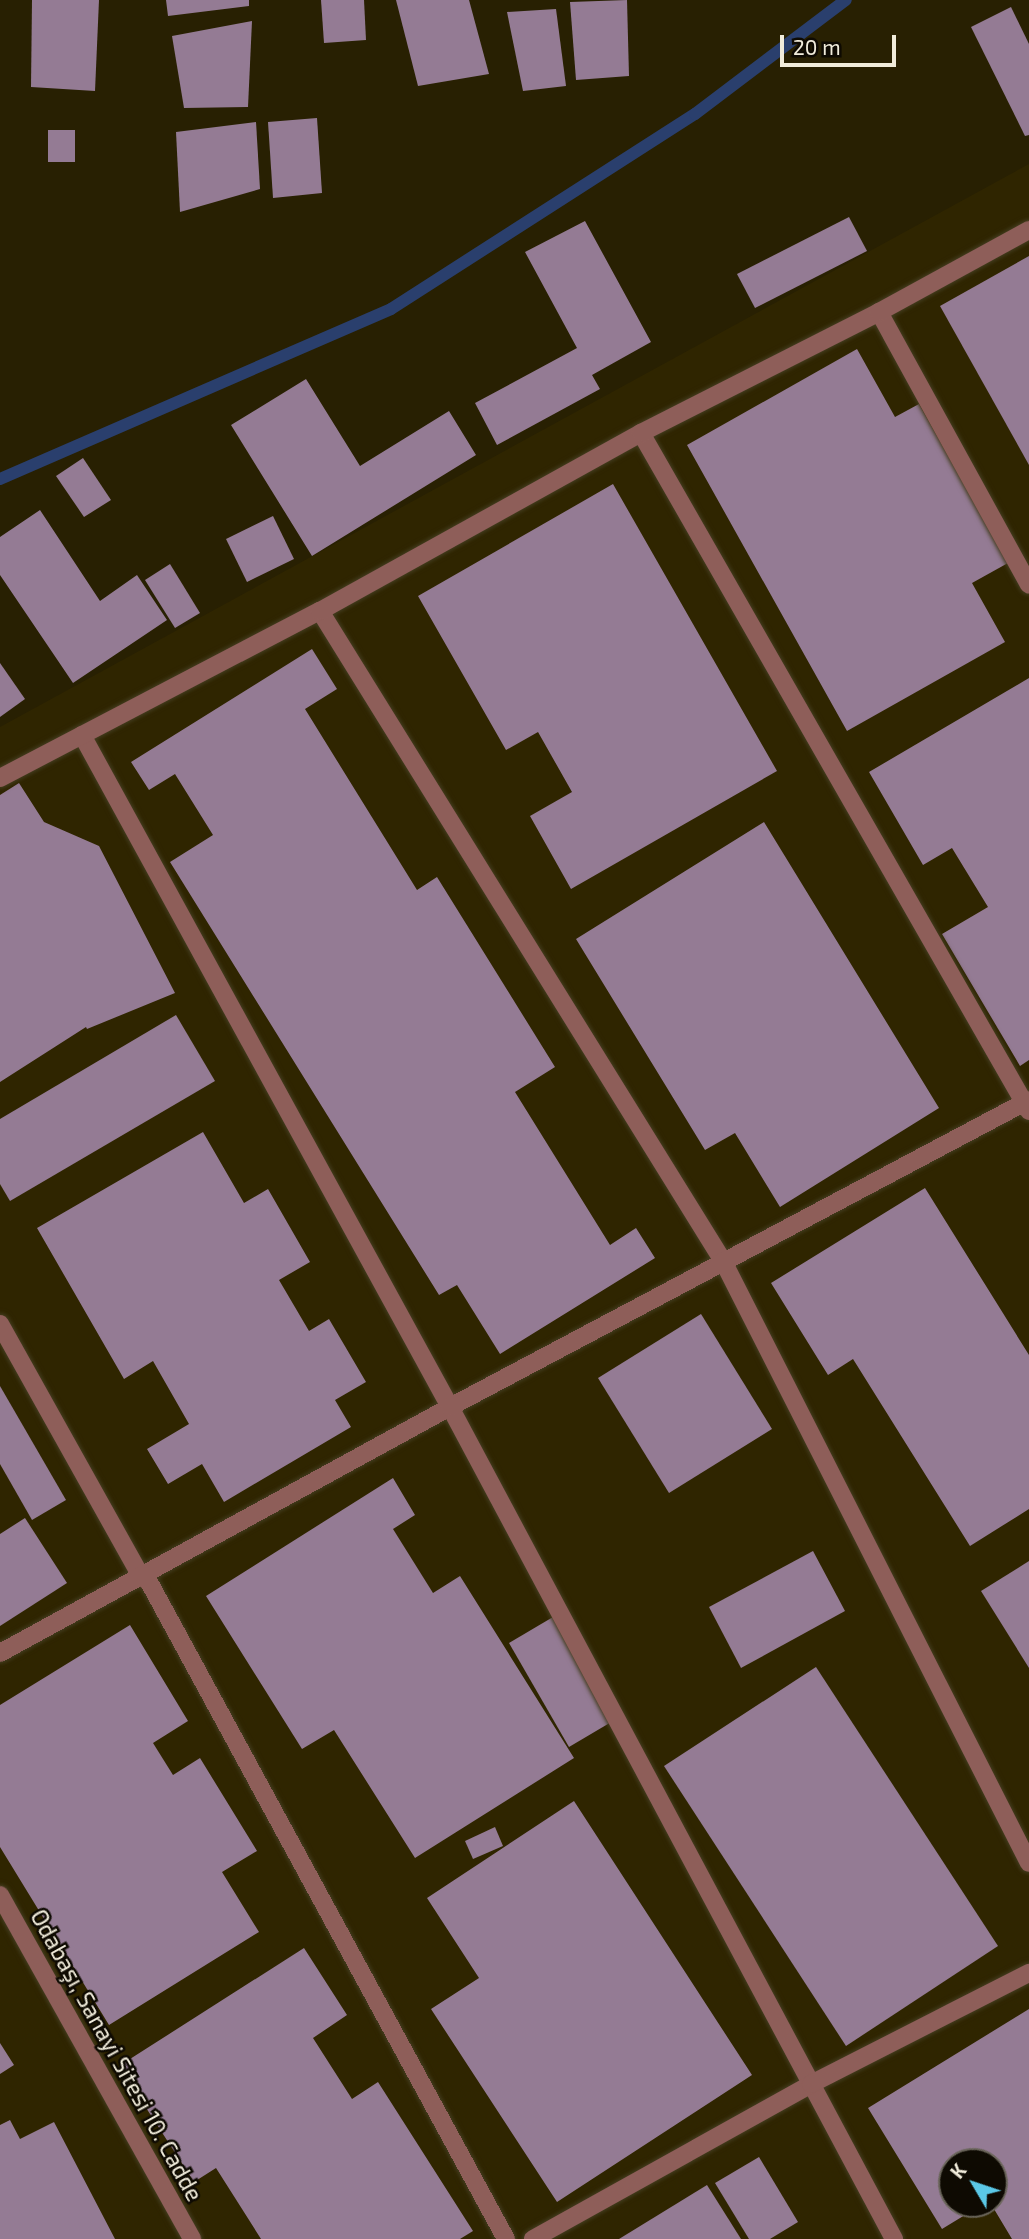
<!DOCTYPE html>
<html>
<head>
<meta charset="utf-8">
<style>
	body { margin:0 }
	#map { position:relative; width:1029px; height:2239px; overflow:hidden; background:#282002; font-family:"Exo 2",sans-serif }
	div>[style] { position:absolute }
	.built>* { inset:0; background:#2f2500 }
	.stream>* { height:12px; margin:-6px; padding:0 6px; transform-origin:6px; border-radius:6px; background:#2a3f6d }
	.building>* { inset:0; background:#947b94 }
	.roads { filter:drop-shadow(0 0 2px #443d20) drop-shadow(0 0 2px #443d20) }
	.minor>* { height:18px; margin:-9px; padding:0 9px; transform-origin:9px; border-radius:9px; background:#8e5e59 }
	span { translate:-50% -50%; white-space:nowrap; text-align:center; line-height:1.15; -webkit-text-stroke:5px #0e0a02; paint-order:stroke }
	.street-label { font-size:23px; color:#f1ecdb }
	.north { position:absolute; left:938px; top:2148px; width:70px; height:70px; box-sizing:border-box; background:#0e0a02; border:2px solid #696459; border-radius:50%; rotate:309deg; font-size:19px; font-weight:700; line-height:28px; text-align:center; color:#f1ecdb }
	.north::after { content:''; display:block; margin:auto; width:24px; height:32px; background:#5bc8e7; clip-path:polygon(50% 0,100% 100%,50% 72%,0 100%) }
	.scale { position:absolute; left:780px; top:35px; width:116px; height:32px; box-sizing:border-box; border:4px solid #f1ecdb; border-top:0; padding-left:9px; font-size:21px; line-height:24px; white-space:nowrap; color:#f1ecdb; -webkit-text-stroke:5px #0e0a02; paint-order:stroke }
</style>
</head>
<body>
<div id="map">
	<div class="built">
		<i style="clip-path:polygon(evenodd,1029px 164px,1029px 2239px,0 2239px,0 727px,1029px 164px,952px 2162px,994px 2162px,994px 2204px,952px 2204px,952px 2162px)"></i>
	</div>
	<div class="stream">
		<i style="left:0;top:479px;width:426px;rotate:-23.5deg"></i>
		<i style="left:391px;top:309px;width:361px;rotate:-32.7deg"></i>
		<i style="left:695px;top:114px;width:189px;rotate:-37.1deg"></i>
	</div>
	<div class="building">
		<i style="clip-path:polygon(32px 0,99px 0,95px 91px,31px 87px)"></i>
		<i style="clip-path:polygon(166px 0,249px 0,249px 6px,168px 16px)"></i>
		<i style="clip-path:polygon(321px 0,364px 0,366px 40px,324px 43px)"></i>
		<i style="clip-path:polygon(396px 0,469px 0,489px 74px,418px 86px)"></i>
		<i style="clip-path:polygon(627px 0,629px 76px,576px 80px,570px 2px)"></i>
		<i style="clip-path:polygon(1011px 7px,1029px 44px,1029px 135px,1025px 136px,971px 27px)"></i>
		<i style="clip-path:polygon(556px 9px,566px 86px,523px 91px,507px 12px)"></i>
		<i style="clip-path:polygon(252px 21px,248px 107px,184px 108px,172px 36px)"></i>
		<i style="clip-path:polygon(317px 118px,322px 193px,273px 198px,268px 122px)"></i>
		<i style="clip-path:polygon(256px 122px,260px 189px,180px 212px,176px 132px)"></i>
		<i style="clip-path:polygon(48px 130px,75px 130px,75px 162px,48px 162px)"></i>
		<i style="clip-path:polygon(849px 217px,867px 251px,755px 308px,737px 274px)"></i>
		<i style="clip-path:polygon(585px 221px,651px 342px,592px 375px,600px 389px,497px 445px,475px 403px,577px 348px,525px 252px)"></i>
		<i style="clip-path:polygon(1029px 256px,1029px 465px,940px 306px)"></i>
		<i style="clip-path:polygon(857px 349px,895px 417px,919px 404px,1008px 563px,972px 583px,1005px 642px,847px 731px,687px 445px)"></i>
		<i style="clip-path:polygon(306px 379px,360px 466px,449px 411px,476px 455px,312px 556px,231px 425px)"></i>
		<i style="clip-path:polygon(83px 458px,111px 500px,84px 517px,56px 476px)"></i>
		<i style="clip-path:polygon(613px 484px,777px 771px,571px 889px,530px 816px,572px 792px,538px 732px,506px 750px,418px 596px)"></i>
		<i style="clip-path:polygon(40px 510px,100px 601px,137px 575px,167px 620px,73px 683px,0 575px,0 537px)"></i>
		<i style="clip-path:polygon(273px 516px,294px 559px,247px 582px,226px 539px)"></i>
		<i style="clip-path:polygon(170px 564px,200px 613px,175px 628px,145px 580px)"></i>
		<i style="clip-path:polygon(312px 649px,337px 689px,305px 709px,417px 890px,437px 877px,555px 1067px,515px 1092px,610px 1245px,636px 1228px,655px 1258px,500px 1354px,457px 1285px,439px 1295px,170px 862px,213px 835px,175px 774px,149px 790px,131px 762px)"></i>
		<i style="clip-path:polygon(0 663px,25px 699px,0 717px)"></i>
		<i style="clip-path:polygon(1029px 678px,1029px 1060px,1020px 1066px,942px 934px,988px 907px,952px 848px,923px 865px,869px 772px)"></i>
		<i style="clip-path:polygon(19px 783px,44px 822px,99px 846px,175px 993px,87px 1029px,86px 1027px,0 1082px,0 795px)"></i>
		<i style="clip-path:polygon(764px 822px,939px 1108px,780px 1207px,735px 1133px,705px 1150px,576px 939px)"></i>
		<i style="clip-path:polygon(176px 1015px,215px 1081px,10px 1201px,0 1184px,0 1119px)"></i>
		<i style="clip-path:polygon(203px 1132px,244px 1203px,268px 1189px,310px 1262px,279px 1280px,309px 1331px,329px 1319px,366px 1382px,335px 1400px,351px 1427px,224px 1502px,202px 1464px,168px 1484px,147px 1449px,189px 1424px,153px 1361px,124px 1379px,37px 1228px)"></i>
		<i style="clip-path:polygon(925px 1188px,1029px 1355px,1029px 1509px,970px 1546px,853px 1359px,828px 1375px,771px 1283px)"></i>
		<i style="clip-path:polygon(701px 1314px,772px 1429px,669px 1493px,598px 1378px)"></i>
		<i style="clip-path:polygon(0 1386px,66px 1500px,32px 1520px,0 1464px)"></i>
		<i style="clip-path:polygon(393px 1478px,415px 1515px,393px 1529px,433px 1593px,460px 1576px,574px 1758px,415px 1858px,334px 1730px,302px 1749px,206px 1596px)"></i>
		<i style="clip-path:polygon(25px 1518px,67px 1583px,0 1626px,0 1534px)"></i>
		<i style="clip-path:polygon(813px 1551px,845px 1611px,741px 1668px,709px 1607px)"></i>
		<i style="clip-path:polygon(1029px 1561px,1029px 1668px,981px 1591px)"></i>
		<i style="clip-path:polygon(553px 1617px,613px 1721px,569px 1747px,509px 1643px)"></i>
		<i style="clip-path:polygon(130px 1625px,188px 1721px,153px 1743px,173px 1775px,200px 1758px,257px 1851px,222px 1872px,259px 1932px,109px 2025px,0 1847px,0 1705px)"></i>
		<i style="clip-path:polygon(816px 1667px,998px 1946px,846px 2046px,664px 1766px)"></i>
		<i style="clip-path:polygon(574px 1801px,752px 2075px,557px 2202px,431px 2009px,479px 1978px,427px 1898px)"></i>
		<i style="clip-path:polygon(495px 1827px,503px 1846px,473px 1859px,465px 1841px)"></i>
		<i style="clip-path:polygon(304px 1948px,347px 2015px,313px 2038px,352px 2099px,378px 2082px,473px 2231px,460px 2239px,261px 2239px,216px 2168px,194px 2182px,119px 2066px)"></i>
		<i style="clip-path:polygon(1029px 2009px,1029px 2239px,1012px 2239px,991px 2204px,994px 2204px,994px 2162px,952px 2162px,952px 2204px,983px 2204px,942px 2229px,868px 2108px)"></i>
		<i style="clip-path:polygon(0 2043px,14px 2065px,0 2074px)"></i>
		<i style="clip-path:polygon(10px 2120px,20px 2139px,54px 2122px,115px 2239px,0 2239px,0 2125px)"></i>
		<i style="clip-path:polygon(759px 2157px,798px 2222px,770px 2239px,749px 2239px,715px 2183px)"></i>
		<i style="clip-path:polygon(707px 2185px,741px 2239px,619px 2239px)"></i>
	</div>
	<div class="roads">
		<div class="minor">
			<i style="left:879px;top:312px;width:311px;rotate:61.2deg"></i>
			<i style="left:641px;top:433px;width:781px;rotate:60.22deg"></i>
			<i style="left:320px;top:611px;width:765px;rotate:58.2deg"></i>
			<i style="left:723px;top:1261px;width:675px;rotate:63.06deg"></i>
			<i style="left:82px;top:735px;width:766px;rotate:61.29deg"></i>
			<i style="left:450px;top:1407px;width:943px;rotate:61.91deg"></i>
			<i style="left:0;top:778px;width:361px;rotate:-27.6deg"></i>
			<i style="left:320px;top:611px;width:367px;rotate:-29deg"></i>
			<i style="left:641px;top:433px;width:267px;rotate:-26.9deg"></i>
			<i style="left:879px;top:312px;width:171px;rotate:-28.7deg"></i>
			<i style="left:0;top:1324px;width:289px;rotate:60.8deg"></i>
			<i style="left:141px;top:1576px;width:10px;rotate:37deg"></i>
			<i style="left:149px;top:1582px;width:748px;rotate:61.48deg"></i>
			<i style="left:0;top:1653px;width:513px;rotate:-28.66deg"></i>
			<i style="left:450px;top:1407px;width:655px;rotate:-27.93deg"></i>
			<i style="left:0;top:1895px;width:394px;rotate:60.8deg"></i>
			<i style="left:533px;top:2239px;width:318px;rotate:-29.1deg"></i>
			<i style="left:811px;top:2084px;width:245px;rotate:-27deg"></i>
		</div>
	</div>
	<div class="street-label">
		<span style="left:117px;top:2055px;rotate:61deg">Odabaşı, Sanayi Sitesi 10. Cadde</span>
	</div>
	<div class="north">K</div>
	<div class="scale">20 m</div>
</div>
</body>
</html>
